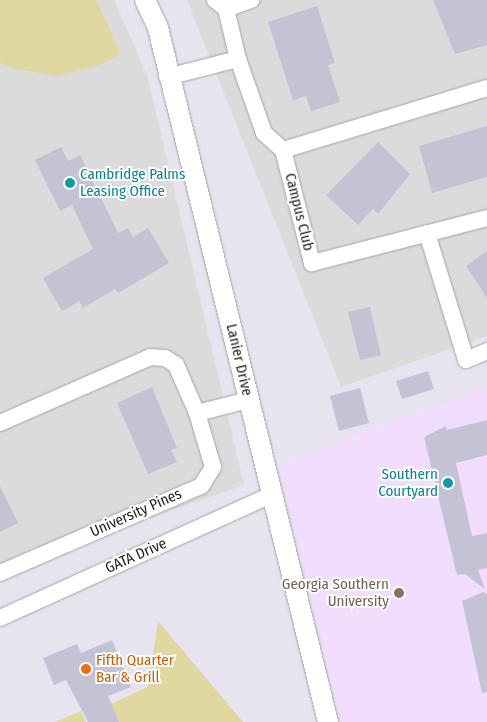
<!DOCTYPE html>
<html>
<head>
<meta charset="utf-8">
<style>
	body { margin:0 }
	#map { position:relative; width:487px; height:722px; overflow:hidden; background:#e7e3ef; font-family:"Fira Sans Condensed",sans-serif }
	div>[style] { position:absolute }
	.residential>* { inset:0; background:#dbdbdc }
	.education>* { inset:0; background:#f2ddff }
	.water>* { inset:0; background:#e0d7a1 }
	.building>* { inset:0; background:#c4c3d6 }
	.roads { filter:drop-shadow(0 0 1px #a5a5a5) drop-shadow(0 0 1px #a5a5a5) }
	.minor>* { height:16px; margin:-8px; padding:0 8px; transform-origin:8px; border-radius:8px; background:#fff }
	.tertiary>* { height:20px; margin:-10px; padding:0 10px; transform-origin:10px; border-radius:10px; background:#fff }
	.dots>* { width:14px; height:14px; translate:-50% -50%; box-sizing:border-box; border:2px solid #fff; border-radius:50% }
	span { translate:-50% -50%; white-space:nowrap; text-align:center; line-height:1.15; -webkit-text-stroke:4px #fff; paint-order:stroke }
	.culture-label { font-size:15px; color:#0d838f }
	.left { translate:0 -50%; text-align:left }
	.right { translate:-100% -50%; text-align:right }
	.street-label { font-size:15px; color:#1e1e1e }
	.education-label { font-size:15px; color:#785e54 }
	.food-label { font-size:15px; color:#c56008 }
</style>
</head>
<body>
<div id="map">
	<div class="residential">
		<i style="clip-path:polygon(0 0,114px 0,147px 75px,244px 485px,0 570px)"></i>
		<i style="clip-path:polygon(187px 0,487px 0,487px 336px,341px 387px)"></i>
	</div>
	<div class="education">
		<i style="clip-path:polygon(487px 387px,487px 722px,341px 722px,279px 464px)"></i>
	</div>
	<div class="water">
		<i style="clip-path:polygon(0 0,96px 0,121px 54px,98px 66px,55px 76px,11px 68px,0 62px)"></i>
		<i style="clip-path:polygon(158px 621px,243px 722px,119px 722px,111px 704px,148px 687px)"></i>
		<i style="clip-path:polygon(81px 711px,86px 722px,55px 722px)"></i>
	</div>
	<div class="building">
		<i style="clip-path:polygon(433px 0,487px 0,487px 45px,455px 54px)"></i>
		<i style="clip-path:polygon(317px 6px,335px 63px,328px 65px,340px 102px,311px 111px,306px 96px,293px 100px,268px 22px)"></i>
		<i style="clip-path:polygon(487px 126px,487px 177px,432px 193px,419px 146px)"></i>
		<i style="clip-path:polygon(378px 142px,410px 174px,378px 214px,373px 209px,358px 225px,326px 195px)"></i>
		<i style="clip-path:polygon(61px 147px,68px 161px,80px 155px,118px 233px,128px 228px,133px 237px,148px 228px,169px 263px,118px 293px,115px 289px,83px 308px,79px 301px,62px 311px,43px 278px,93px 249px,72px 205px,60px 211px,35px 160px)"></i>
		<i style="clip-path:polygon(487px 251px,487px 298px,466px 266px)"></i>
		<i style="clip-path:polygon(370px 307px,381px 355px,360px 360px,348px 312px)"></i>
		<i style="clip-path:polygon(428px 371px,434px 389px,402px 399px,396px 381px)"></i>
		<i style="clip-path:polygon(152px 387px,177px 448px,171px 450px,177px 462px,148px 474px,117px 403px)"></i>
		<i style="clip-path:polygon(360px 388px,369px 423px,339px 431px,330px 396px)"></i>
		<i style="clip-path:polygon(487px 420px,487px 455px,456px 463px,472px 536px,487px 533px,487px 568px,478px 570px,485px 589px,465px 574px,457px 575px,424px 437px,446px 426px,447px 430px)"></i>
		<i style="clip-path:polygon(0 486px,18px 523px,0 532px)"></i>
		<i style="clip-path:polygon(483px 592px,487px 594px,487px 692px,482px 693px,462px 601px)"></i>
		<i style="clip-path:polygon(112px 640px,131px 687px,108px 696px,119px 722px,88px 722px,66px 680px,54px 685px,43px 658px,77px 644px,81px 653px)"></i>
	</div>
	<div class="roads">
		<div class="minor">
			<i style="left:215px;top:0;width:14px;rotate:39deg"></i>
			<i style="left:226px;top:9px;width:51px;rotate:76.5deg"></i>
			<i style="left:238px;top:59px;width:78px;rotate:70.6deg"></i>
			<i style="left:264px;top:133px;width:25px;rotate:42deg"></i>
			<i style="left:283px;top:150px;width:117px;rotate:75.6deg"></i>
			<i style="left:312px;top:263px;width:181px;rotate:-14.4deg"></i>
			<i style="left:226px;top:9px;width:27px;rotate:-20deg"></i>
			<i style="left:167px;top:77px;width:73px;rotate:-14.2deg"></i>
			<i style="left:283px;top:150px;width:213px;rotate:-16.9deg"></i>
			<i style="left:427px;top:233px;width:133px;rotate:72.9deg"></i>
			<i style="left:466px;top:360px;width:23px;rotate:-23deg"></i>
			<i style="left:197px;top:413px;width:53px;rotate:-14.3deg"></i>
			<i style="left:0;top:423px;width:164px;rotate:-23.7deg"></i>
			<i style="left:150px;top:357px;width:15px;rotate:4deg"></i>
			<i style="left:165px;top:358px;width:13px;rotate:32deg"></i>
			<i style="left:176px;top:365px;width:52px;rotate:66.4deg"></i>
			<i style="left:197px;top:413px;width:56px;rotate:73.5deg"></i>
			<i style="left:213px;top:467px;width:22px;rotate:122deg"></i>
			<i style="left:201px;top:486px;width:219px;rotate:156.6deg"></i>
			<i style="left:0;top:618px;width:300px;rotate:-24.4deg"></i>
		</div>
		<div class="tertiary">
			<i style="left:145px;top:0;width:31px;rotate:65deg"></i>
			<i style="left:158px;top:28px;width:715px;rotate:76.24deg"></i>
		</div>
	</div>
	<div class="dots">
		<i style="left:70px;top:183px;background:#0f9aa8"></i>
		<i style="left:448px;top:483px;background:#0f9aa8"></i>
		<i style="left:399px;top:593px;background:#8d6e63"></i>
		<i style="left:86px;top:669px;background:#e8710a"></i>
	</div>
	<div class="culture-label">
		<span class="left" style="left:80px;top:183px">Cambridge Palms<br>Leasing Office</span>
		<span class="right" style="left:438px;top:483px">Southern<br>Courtyard</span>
	</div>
	<div class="street-label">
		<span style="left:299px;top:212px;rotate:76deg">Campus Club</span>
		<span style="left:239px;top:360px;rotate:77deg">Lanier Drive</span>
		<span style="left:136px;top:513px;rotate:-24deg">University Pines</span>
		<span style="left:136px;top:556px;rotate:-24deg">GATA Drive</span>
	</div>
	<div class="education-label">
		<span class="right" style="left:389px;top:593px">Georgia Southern<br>University</span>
	</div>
	<div class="food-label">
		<span class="left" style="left:96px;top:669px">Fifth Quarter<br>Bar &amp; Grill</span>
	</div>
</div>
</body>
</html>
